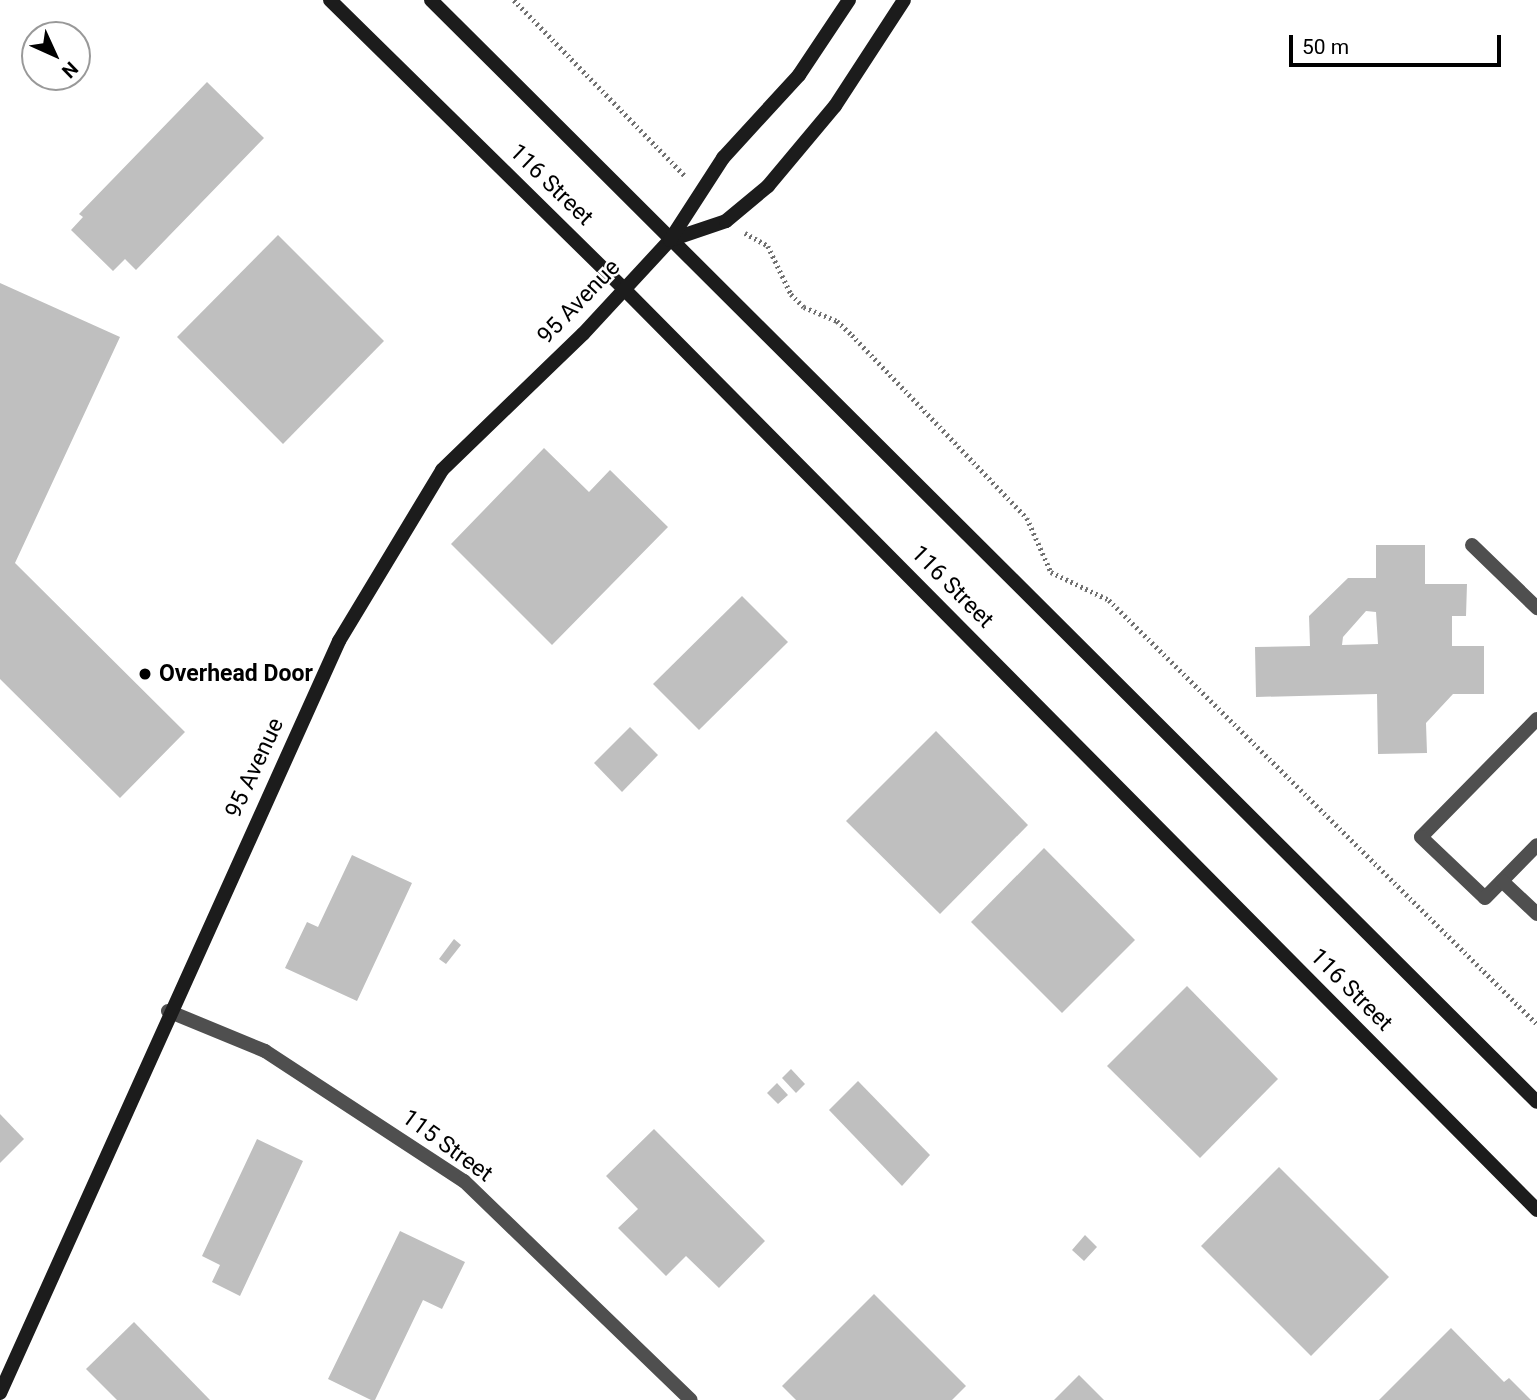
<!DOCTYPE html>
<html>
<head>
<meta charset="utf-8">
<style>
	body { margin:0 }
	#map { position:relative; width:1537px; height:1400px; overflow:hidden; background:#fff; font-family:Roboto,sans-serif }
	div>[style] { position:absolute }
	.building>* { inset:0; background:#bfbfbf }
	.path>* { height:4.5px; margin-top:-2.25px; transform-origin:0; background:repeating-linear-gradient(90deg,#717171 0 2px,transparent 0 5.5px) }
	.lane>* { height:14px; margin:-7px; padding:0 7px; transform-origin:7px; border-radius:7px; background:#4f4f4f }
	.street>* { height:14px; margin:-7px; padding:0 7px; transform-origin:7px; border-radius:7px; background:#4f4f4f }
	.secondary>* { height:14px; margin:-7px; padding:0 7px; transform-origin:7px; border-radius:7px; background:#1c1c1c }
	.dots>* { width:19px; height:19px; translate:-50% -50%; box-sizing:border-box; border:4px solid #fff; border-radius:50% }
	span { translate:-50% -50%; white-space:nowrap; text-align:center; line-height:1.15; -webkit-text-stroke:5px #fff; paint-order:stroke }
	.street-label { font-size:23px; color:#000 }
	.poi-label { font-size:23px; color:#000; font-weight:700 }
	.left { translate:0 -50%; text-align:left }
	.north { position:absolute; left:21px; top:21px; width:70px; height:70px; box-sizing:border-box; background:#fff; border:2px solid #999; border-radius:50%; rotate:135deg; font-size:19px; font-weight:700; line-height:28px; text-align:center; color:#000 }
	.north::after { content:''; display:block; margin:auto; width:24px; height:32px; background:#000; clip-path:polygon(50% 0,100% 100%,50% 72%,0 100%) }
	.scale { position:absolute; left:1289px; top:35px; width:212px; height:32px; box-sizing:border-box; border:4px solid #000; border-top:0; padding-left:9px; font-size:21px; line-height:24px; white-space:nowrap; color:#000; -webkit-text-stroke:5px #fff; paint-order:stroke }
</style>
</head>
<body>
<div id="map">
	<div class="building">
		<i style="clip-path:polygon(207px 82px,264px 138px,136px 270px,125px 259px,113px 271px,71px 230px,83px 217px,79px 214px)"></i>
		<i style="clip-path:polygon(278px 235px,384px 341px,283px 444px,177px 337px)"></i>
		<i style="clip-path:polygon(0 283px,120px 337px,15px 563px,185px 732px,120px 798px,0 679px)"></i>
		<i style="clip-path:polygon(544px 448px,589px 492px,610px 470px,668px 527px,552px 645px,451px 544px)"></i>
		<i style="clip-path:polygon(evenodd,1376px 545px,1425px 545px,1425px 584px,1467px 584px,1466px 616px,1452px 616px,1452px 646px,1484px 646px,1484px 694px,1453px 694px,1426px 723px,1427px 753px,1378px 754px,1377px 694px,1256px 697px,1255px 647px,1310px 646px,1309px 616px,1348px 578px,1376px 578px,1376px 545px,1366px 611px,1376px 612px,1378px 644px,1342px 645px,1343px 637px,1366px 611px)"></i>
		<i style="clip-path:polygon(742px 596px,788px 642px,699px 730px,653px 684px)"></i>
		<i style="clip-path:polygon(630px 727px,658px 755px,622px 792px,594px 763px)"></i>
		<i style="clip-path:polygon(936px 731px,1028px 825px,940px 914px,846px 821px)"></i>
		<i style="clip-path:polygon(1044px 848px,1135px 940px,1062px 1013px,971px 922px)"></i>
		<i style="clip-path:polygon(352px 855px,412px 883px,357px 1001px,285px 968px,307px 922px,318px 927px)"></i>
		<i style="clip-path:polygon(454px 939px,461px 945px,446px 964px,439px 959px)"></i>
		<i style="clip-path:polygon(1187px 986px,1278px 1079px,1200px 1158px,1107px 1066px)"></i>
		<i style="clip-path:polygon(791px 1069px,805px 1084px,796px 1093px,782px 1078px)"></i>
		<i style="clip-path:polygon(858px 1081px,930px 1155px,902px 1186px,829px 1110px)"></i>
		<i style="clip-path:polygon(777px 1083px,788px 1095px,778px 1104px,767px 1093px)"></i>
		<i style="clip-path:polygon(0 1114px,24px 1139px,0 1163px)"></i>
		<i style="clip-path:polygon(654px 1129px,765px 1241px,719px 1288px,686px 1256px,666px 1276px,618px 1228px,638px 1209px,606px 1176px)"></i>
		<i style="clip-path:polygon(257px 1139px,303px 1161px,240px 1296px,212px 1282px,220px 1265px,202px 1256px)"></i>
		<i style="clip-path:polygon(1279px 1167px,1389px 1277px,1311px 1356px,1201px 1246px)"></i>
		<i style="clip-path:polygon(400px 1231px,465px 1262px,442px 1309px,423px 1300px,375px 1400px,371px 1400px,328px 1379px)"></i>
		<i style="clip-path:polygon(1085px 1235px,1097px 1247px,1084px 1261px,1072px 1250px)"></i>
		<i style="clip-path:polygon(874px 1294px,966px 1386px,952px 1400px,796px 1400px,782px 1386px)"></i>
		<i style="clip-path:polygon(134px 1322px,210px 1400px,117px 1400px,86px 1369px)"></i>
		<i style="clip-path:polygon(1451px 1328px,1504px 1382px,1509px 1378px,1531px 1400px,1379px 1400px)"></i>
		<i style="clip-path:polygon(1079px 1375px,1104px 1400px,1054px 1400px)"></i>
	</div>
	<div class="path">
		<i style="left:514px;top:0;width:247px;rotate:45.8deg"></i>
		<i style="left:745px;top:233px;width:26px;rotate:29deg"></i>
		<i style="left:768px;top:246px;width:53px;rotate:64.4deg"></i>
		<i style="left:791px;top:294px;width:18px;rotate:45deg"></i>
		<i style="left:804px;top:307px;width:36px;rotate:23deg"></i>
		<i style="left:837px;top:321px;width:21px;rotate:43deg"></i>
		<i style="left:852px;top:335px;width:253px;rotate:46.3deg"></i>
		<i style="left:1027px;top:518px;width:59px;rotate:66deg"></i>
		<i style="left:1051px;top:572px;width:64px;rotate:25.8deg"></i>
		<i style="left:1109px;top:600px;width:602px;rotate:44.73deg"></i>
	</div>
	<div class="lane">
		<i style="left:1472px;top:545px;width:91px;rotate:44.1deg"></i>
		<i style="left:1537px;top:719px;width:165px;rotate:134.5deg"></i>
		<i style="left:1421px;top:837px;width:88px;rotate:43.6deg"></i>
		<i style="left:1485px;top:898px;width:74px;rotate:-45.5deg"></i>
		<i style="left:1502px;top:881px;width:48px;rotate:43.3deg"></i>
	</div>
	<div class="street">
		<i style="left:168px;top:1011px;width:105px;rotate:22.4deg"></i>
		<i style="left:265px;top:1051px;width:238px;rotate:33.2deg"></i>
		<i style="left:464px;top:1181px;width:315px;rotate:44deg"></i>
	</div>
	<div class="secondary">
		<i style="left:330px;top:0;width:412px;rotate:44.5deg"></i>
		<i style="left:624px;top:289px;width:1297px;rotate:45.25deg"></i>
		<i style="left:431px;top:0;width:1561px;rotate:44.9deg"></i>
		<i style="left:670px;top:240px;width:59px;rotate:-18.7deg"></i>
		<i style="left:726px;top:221px;width:55px;rotate:-39.8deg"></i>
		<i style="left:768px;top:186px;width:104px;rotate:-50.1deg"></i>
		<i style="left:835px;top:106px;width:126px;rotate:-56.9deg"></i>
		<i style="left:0;top:1393px;width:825px;rotate:-65.73deg"></i>
		<i style="left:339px;top:641px;width:200px;rotate:-58.9deg"></i>
		<i style="left:442px;top:470px;width:196px;rotate:-44deg"></i>
		<i style="left:583px;top:334px;width:128px;rotate:-47.2deg"></i>
		<i style="left:670px;top:240px;width:98px;rotate:-57.1deg"></i>
		<i style="left:723px;top:158px;width:113px;rotate:-47.5deg"></i>
		<i style="left:799px;top:75px;width:90px;rotate:-56.3deg"></i>
	</div>
	<div class="dots">
		<i style="left:145px;top:674px;background:#000"></i>
	</div>
	<div class="street-label">
		<span style="left:551px;top:185px;rotate:44deg">116 Street</span>
		<span style="left:579px;top:302px;rotate:-46deg">95 Avenue</span>
		<span style="left:952px;top:587px;rotate:45deg">116 Street</span>
		<span style="left:255px;top:768px;rotate:-65deg">95 Avenue</span>
		<span style="left:1351px;top:990px;rotate:45deg">116 Street</span>
		<span style="left:447px;top:1146px;rotate:36deg">115 Street</span>
	</div>
	<div class="poi-label">
		<span class="left" style="left:159px;top:674px">Overhead Door</span>
	</div>
	<div class="north">N</div>
	<div class="scale">50 m</div>
</div>
</body>
</html>
